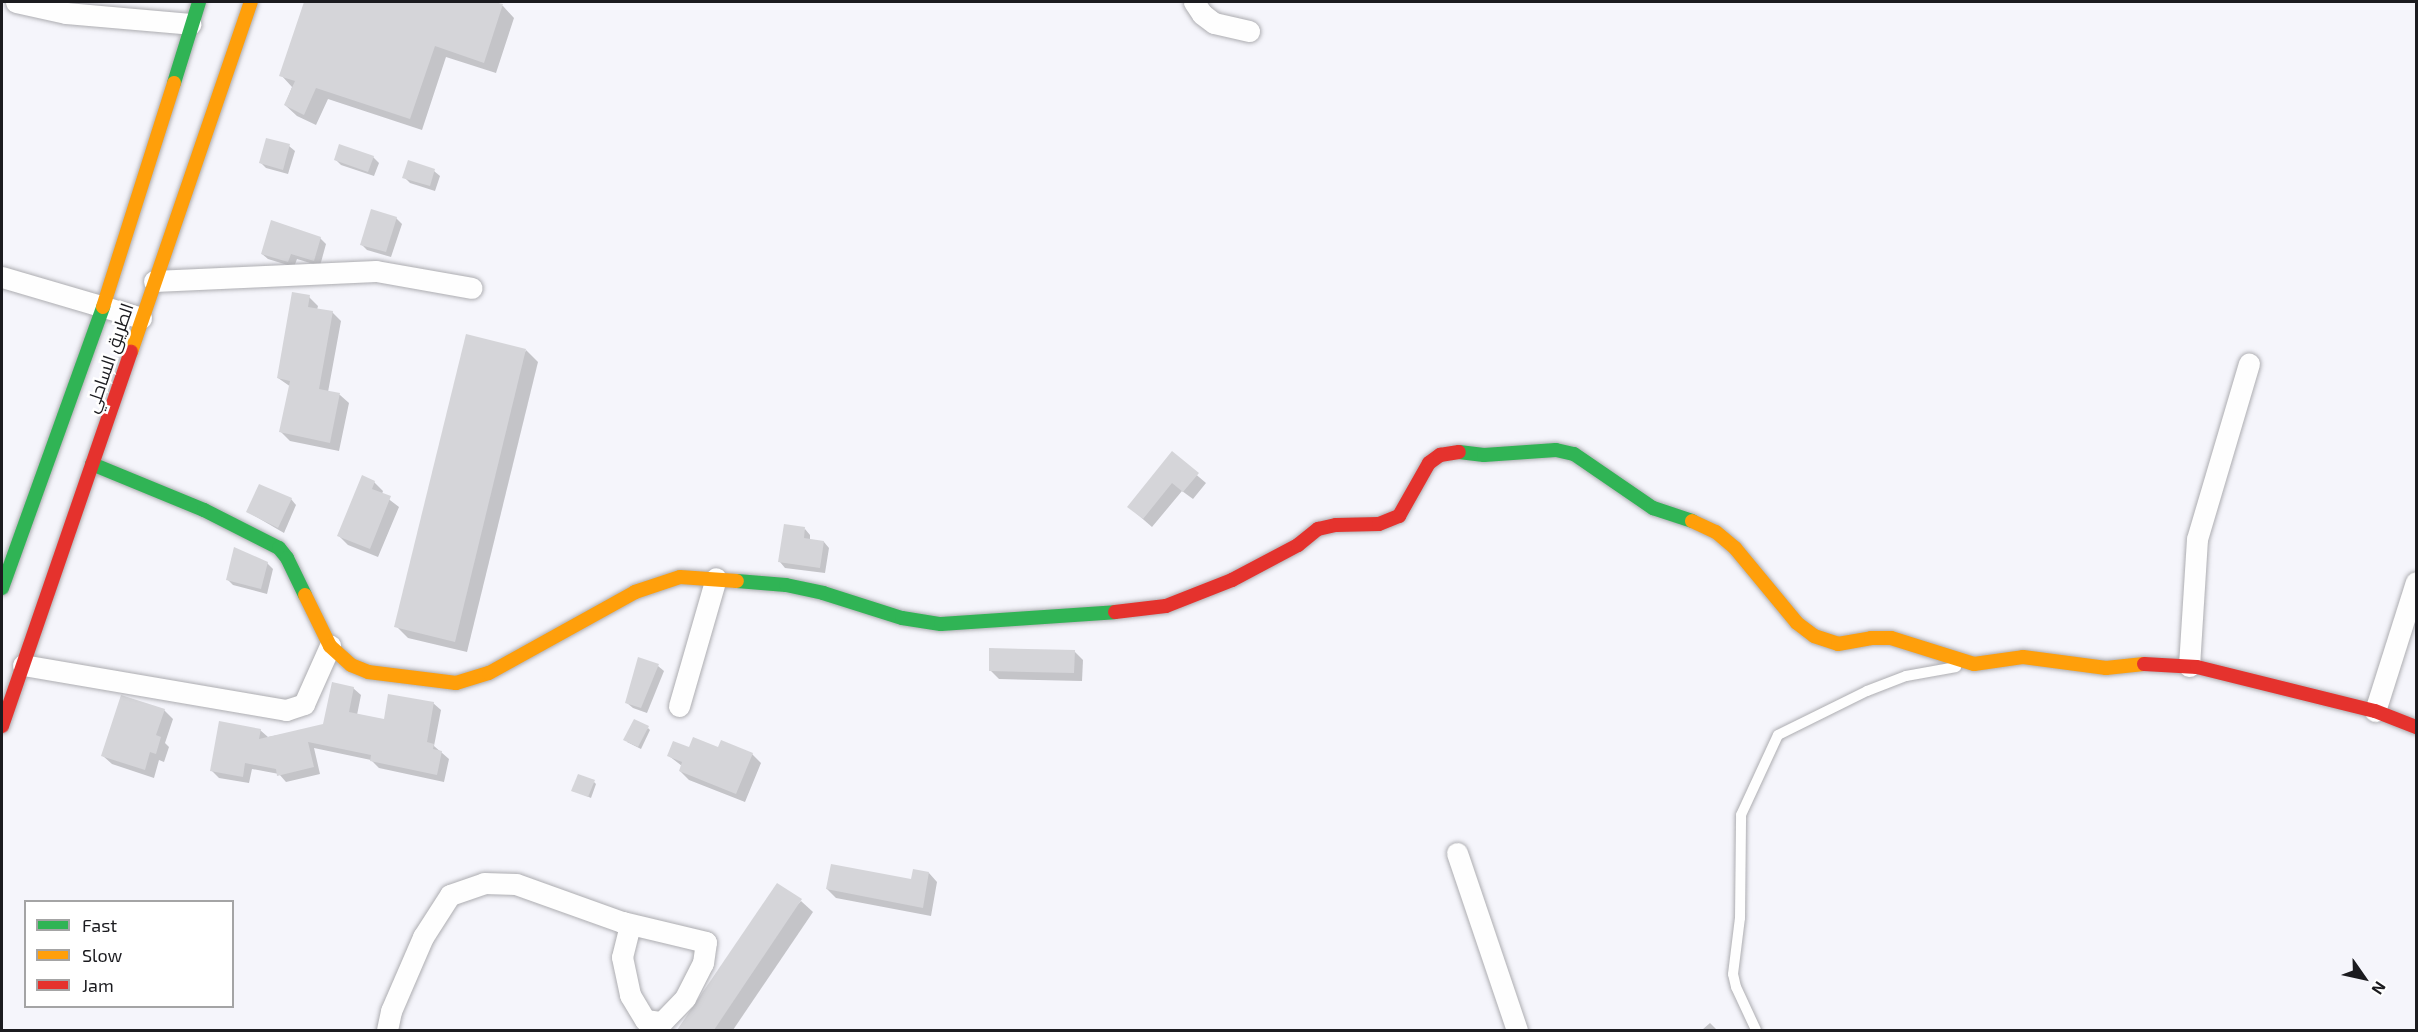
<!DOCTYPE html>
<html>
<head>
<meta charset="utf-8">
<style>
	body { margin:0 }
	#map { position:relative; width:2418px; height:1032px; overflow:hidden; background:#f5f5fb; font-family:"Exo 2",Cairo,sans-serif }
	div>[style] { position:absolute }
	.shadow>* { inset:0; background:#0003 }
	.building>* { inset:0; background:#d5d5d9 }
	.roads { filter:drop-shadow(0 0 2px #adadb1) drop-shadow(0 0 2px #adadb1) }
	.lane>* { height:10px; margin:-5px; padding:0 5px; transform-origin:5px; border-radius:5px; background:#fefefe }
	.street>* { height:21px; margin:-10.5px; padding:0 10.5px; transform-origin:10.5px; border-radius:10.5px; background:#fefefe }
	.fast>* { height:14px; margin:-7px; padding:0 7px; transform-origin:7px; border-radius:7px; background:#30b455 }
	.slow>* { height:14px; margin:-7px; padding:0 7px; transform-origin:7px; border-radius:7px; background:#ff9f0a }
	.jam>* { height:14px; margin:-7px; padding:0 7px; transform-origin:7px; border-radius:7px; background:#e5322d }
	span { translate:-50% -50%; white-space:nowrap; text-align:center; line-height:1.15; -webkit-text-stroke:5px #fff; paint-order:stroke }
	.street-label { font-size:18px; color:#1b1b1f }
	.frame { position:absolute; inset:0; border:3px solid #1b1b1f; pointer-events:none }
	.legend { position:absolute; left:24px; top:900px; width:210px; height:108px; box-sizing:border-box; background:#fff; border:2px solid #a4a4a5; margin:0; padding:8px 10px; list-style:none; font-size:18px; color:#1b1b1f }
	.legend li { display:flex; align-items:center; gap:12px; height:30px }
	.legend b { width:30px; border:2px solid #a4a4a5 }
	.north { position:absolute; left:2334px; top:948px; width:60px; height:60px; -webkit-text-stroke:4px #fff; paint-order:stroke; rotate:124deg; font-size:16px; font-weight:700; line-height:24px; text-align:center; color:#1b1b1f }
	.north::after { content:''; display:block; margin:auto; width:21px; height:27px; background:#1b1b1f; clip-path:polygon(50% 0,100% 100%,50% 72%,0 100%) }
</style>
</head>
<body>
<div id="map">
	<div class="shadow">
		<i style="clip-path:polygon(305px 2px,490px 2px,503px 6px,514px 18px,496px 73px,446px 57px,422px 130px,328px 99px,316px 125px,297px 116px,285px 105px,292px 87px,281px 75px)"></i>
		<i style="clip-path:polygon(289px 146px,295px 151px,288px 174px,266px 168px,260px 162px)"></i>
		<i style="clip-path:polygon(373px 157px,379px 163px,374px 176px,341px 165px,336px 160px)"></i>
		<i style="clip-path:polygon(434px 171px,440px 176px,435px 191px,410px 183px,404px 177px)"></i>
		<i style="clip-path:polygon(396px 218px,402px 224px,391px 257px,367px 250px,361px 244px)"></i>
		<i style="clip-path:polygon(320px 238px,326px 244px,320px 266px,297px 259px,294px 267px,268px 259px,262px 254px)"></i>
		<i style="clip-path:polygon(309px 297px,318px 306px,317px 310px,332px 312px,341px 321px,328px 392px,340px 395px,349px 403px,339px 451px,290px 441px,281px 432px,291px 387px,278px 378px)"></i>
		<i style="clip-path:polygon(526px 350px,538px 362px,467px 652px,408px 638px,396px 626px)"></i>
		<i style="clip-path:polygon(1172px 454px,1206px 483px,1193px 499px,1182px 491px,1152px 527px,1129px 507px)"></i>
		<i style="clip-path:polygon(374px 482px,383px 491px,382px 494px,399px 507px,378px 557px,348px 545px,339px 536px)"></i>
		<i style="clip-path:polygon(291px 499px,296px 505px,284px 533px,248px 512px)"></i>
		<i style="clip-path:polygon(805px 529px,810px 535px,810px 540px,824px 542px,829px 548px,825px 573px,785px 568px,780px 562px)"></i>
		<i style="clip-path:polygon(267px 563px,273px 569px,267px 594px,233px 585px,227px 579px)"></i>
		<i style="clip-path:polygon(1074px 651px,1083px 660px,1082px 681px,999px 679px,990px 670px)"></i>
		<i style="clip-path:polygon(639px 659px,658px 666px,664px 671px,647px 713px,633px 708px,627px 703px)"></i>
		<i style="clip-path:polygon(353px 688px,361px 695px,357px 715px,385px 721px,433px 703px,441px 710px,434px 746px,449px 759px,444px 782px,379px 768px,371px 760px,314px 748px,320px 774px,286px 782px,279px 774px,252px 769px,249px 783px,219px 778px,211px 770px,260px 730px,268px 737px,324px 726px)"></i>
		<i style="clip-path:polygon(164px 710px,173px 719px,165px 743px,169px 747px,164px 762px,159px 760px,154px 778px,112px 764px,103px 756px)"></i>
		<i style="clip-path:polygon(648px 728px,650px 730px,641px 749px,627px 742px)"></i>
		<i style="clip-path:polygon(719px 749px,752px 754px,761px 763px,745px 802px,689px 780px,680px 771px,682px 766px,669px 756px)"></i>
		<i style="clip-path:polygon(594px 782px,596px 784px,591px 798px,573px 790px)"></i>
		<i style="clip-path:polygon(929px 873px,937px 882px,931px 916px,836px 898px,827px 889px,912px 881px)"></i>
		<i style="clip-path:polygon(801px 901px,813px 912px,733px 1030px,686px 1030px,682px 1026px)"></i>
		<i style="clip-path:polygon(1710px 1023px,1717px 1030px,1702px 1030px)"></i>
	</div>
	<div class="building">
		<i style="clip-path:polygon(304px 2px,494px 2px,503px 4px,484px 63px,435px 46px,410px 119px,316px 88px,304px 115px,284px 105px,295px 81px,279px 76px)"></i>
		<i style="clip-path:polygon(266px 138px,290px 144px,283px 170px,259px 163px)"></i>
		<i style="clip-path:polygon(339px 144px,374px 156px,368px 172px,334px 160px)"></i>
		<i style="clip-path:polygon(408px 160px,435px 169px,430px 186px,402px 178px)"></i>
		<i style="clip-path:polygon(371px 209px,397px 217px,386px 252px,360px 245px)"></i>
		<i style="clip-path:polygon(271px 220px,321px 237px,314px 261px,291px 254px,288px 262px,261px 254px)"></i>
		<i style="clip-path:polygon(292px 292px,310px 295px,308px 307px,333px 311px,319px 389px,340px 393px,330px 443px,279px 432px,290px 381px,277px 378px)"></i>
		<i style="clip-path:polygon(466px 334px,526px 349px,455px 642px,394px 627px)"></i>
		<i style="clip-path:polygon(1172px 451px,1199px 473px,1183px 492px,1172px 483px,1143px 519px,1127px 507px)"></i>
		<i style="clip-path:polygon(362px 475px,375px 481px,372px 489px,391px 496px,370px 549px,337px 536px)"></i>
		<i style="clip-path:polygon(259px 484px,292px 498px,278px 528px,246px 512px)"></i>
		<i style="clip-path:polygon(784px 524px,805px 527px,804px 538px,824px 541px,820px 568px,778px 562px)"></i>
		<i style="clip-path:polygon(234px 547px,268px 562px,261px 589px,226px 580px)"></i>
		<i style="clip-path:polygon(989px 648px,1075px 650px,1074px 673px,989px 671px)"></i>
		<i style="clip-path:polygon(638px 657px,659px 664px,641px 708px,625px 703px)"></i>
		<i style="clip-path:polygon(332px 682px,354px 687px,349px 712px,384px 719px,388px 694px,434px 702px,427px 742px,434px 744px,433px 749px,442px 751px,437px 775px,370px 761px,371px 755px,308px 742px,314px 767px,277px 776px,276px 769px,245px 763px,243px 777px,210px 771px,219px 721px,261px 729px,259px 739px,323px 724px)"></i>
		<i style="clip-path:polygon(121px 695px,165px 709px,156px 735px,161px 737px,156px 754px,150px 752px,145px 770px,101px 756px)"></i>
		<i style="clip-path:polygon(634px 719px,649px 726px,638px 747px,623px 740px)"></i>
		<i style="clip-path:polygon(693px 737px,718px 747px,721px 740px,753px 753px,736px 794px,679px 771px,682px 762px,667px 756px,673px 741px,689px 747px)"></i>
		<i style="clip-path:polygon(578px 774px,595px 780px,588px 797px,571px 791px)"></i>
		<i style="clip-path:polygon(831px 864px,911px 879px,913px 869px,929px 872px,923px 908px,826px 889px)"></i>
		<i style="clip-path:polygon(777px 883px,802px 899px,714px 1030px,677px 1030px)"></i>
	</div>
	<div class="roads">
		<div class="lane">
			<i style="left:1756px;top:1030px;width:47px;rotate:-114.9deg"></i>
			<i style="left:1736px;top:987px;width:13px;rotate:-103deg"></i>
			<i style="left:1733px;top:974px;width:56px;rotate:-82.9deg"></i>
			<i style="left:1740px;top:918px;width:103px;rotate:-89.4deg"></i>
			<i style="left:1741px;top:815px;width:88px;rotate:-65.2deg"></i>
			<i style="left:1778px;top:735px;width:99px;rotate:-26.3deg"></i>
			<i style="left:1867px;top:691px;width:42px;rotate:-21deg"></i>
			<i style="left:1906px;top:676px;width:51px;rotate:-10.2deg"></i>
		</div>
		<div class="street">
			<i style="left:16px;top:2px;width:51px;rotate:12.4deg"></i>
			<i style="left:66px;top:13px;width:125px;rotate:5deg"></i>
			<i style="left:1194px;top:2px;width:14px;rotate:56deg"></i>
			<i style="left:1202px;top:14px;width:15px;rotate:37deg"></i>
			<i style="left:1214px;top:23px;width:36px;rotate:13deg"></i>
			<i style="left:2px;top:277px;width:145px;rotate:16.4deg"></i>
			<i style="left:154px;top:281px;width:222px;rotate:-2.6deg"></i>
			<i style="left:376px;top:271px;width:97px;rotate:10deg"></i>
			<i style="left:23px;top:665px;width:267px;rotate:9.7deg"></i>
			<i style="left:286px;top:710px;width:19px;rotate:-18deg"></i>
			<i style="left:304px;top:704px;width:64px;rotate:-65.9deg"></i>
			<i style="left:2189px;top:666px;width:127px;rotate:-86.4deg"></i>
			<i style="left:2197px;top:539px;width:183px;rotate:-73.5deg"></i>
			<i style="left:679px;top:706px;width:133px;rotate:-73.9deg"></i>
			<i style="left:2375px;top:711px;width:135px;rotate:-72.4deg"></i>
			<i style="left:1457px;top:853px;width:187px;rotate:71.3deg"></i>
			<i style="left:387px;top:1030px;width:19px;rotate:-78deg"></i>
			<i style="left:391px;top:1011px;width:81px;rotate:-66.6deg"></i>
			<i style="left:423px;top:937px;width:50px;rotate:-57.3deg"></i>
			<i style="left:450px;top:895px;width:36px;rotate:-19deg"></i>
			<i style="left:484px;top:883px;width:32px;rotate:2deg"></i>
			<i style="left:516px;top:884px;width:113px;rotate:19.7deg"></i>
			<i style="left:622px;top:922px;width:9px;rotate:21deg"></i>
			<i style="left:630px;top:925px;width:33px;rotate:104deg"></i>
			<i style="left:622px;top:957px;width:39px;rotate:78deg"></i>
			<i style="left:630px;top:995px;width:29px;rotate:59deg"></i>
			<i style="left:645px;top:1020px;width:17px;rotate:7deg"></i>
			<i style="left:662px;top:1022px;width:33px;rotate:-46deg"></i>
			<i style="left:685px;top:998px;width:39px;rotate:-63deg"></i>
			<i style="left:703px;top:963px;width:21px;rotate:-82deg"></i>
			<i style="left:706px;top:942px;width:86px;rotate:-166.6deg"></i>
		</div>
		<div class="fast">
			<i style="left:174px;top:83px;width:85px;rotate:-72.8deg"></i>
			<i style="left:1459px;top:452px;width:25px;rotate:7deg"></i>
			<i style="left:1484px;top:455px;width:72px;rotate:-4deg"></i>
			<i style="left:1556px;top:450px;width:18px;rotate:13deg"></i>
			<i style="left:1574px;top:454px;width:96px;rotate:34.4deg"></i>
			<i style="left:1653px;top:508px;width:41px;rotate:18.4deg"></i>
			<i style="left:92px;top:464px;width:121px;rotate:22.3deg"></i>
			<i style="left:204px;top:510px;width:84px;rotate:26.9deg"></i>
			<i style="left:279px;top:548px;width:13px;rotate:51deg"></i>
			<i style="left:287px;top:558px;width:41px;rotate:64.1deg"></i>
			<i style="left:737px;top:581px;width:49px;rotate:4.7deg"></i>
			<i style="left:786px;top:585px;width:38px;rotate:12deg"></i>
			<i style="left:823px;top:593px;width:83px;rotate:17.6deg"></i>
			<i style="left:902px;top:618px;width:39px;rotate:9deg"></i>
			<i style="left:941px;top:624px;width:174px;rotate:-3.9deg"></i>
			<i style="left:2px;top:588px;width:299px;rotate:-70.2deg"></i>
		</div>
		<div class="slow">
			<i style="left:103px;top:307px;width:235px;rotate:-72.4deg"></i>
			<i style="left:131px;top:352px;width:370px;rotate:-71.1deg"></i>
			<i style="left:1692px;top:521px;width:26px;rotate:25deg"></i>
			<i style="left:1716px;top:532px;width:25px;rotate:40deg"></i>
			<i style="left:1735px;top:548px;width:97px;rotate:50.4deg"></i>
			<i style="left:1797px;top:623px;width:21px;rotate:37deg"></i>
			<i style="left:1814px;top:636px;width:25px;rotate:18deg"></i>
			<i style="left:1838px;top:644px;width:34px;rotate:-10deg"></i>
			<i style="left:1871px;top:638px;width:20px"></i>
			<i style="left:1891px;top:638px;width:87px;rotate:17.4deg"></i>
			<i style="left:1974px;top:664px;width:49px;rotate:-8.1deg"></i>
			<i style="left:2023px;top:657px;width:84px;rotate:7.5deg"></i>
			<i style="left:2106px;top:668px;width:38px;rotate:-6deg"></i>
			<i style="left:305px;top:595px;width:57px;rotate:63.9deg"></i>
			<i style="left:330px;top:646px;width:28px;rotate:42deg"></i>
			<i style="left:351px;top:665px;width:18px;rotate:22deg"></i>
			<i style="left:368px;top:672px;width:89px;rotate:7.1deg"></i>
			<i style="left:456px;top:683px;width:34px;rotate:-17deg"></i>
			<i style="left:489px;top:673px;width:167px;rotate:-29deg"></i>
			<i style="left:635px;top:592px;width:47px;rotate:-18.4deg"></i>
			<i style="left:680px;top:577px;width:57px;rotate:4deg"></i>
		</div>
		<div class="jam">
			<i style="left:1115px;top:612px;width:51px;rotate:-6.7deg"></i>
			<i style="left:1166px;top:606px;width:71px;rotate:-21.5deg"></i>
			<i style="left:1232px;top:580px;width:75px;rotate:-27.9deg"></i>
			<i style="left:1298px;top:545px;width:26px;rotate:-39deg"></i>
			<i style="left:1318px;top:529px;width:18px;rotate:-13deg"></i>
			<i style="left:1336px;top:525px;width:43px;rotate:-1.3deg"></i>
			<i style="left:1379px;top:524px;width:22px;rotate:-22deg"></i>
			<i style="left:1399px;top:516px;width:61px;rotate:-60.5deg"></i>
			<i style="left:1429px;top:463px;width:14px;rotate:-36deg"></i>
			<i style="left:1440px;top:455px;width:19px;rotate:-9deg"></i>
			<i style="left:2144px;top:664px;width:53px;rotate:3.2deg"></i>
			<i style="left:2197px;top:667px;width:183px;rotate:13.9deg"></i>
			<i style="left:2375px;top:711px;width:44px;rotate:21.3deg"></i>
			<i style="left:2px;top:726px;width:396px;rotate:-71deg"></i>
		</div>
	</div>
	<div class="street-label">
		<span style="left:109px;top:358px;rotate:-71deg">الطريق الساحلي</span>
	</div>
	<div class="frame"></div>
	<ul class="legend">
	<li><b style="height:8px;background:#30b455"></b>Fast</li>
	<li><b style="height:8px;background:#ff9f0a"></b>Slow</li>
	<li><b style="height:8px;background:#e5322d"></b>Jam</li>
	</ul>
	<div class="north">N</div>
</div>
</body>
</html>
